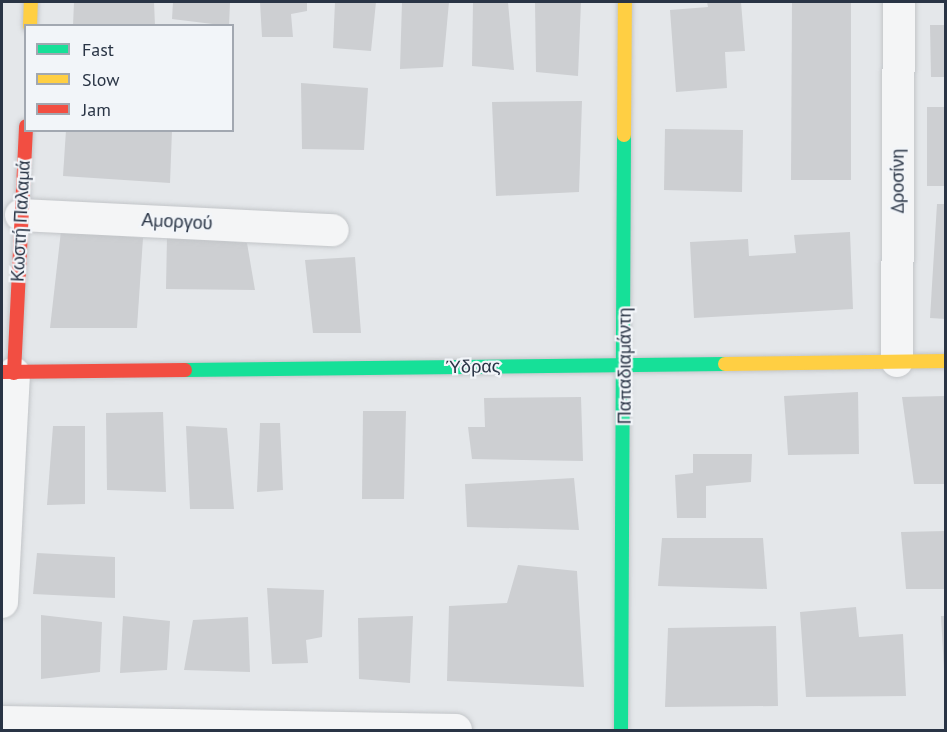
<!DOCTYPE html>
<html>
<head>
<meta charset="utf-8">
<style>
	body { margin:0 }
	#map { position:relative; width:947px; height:732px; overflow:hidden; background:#e4e7ea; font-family:"PT Sans",sans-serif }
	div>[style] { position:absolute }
	.building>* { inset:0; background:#cdcfd2 }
	.roads { filter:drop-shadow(0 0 2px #c2c5c8) drop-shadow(0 0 2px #c2c5c8) }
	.street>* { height:32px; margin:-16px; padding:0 16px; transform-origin:16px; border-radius:16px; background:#f4f5f6 }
	.fast>* { height:14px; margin:-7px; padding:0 7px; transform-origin:7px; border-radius:7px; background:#16e098 }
	.slow>* { height:14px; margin:-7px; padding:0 7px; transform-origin:7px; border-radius:7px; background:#ffcf43 }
	.jam>* { height:14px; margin:-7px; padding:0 7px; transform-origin:7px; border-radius:7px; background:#f24e42 }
	span { translate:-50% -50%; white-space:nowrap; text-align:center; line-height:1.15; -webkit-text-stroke:4.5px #f2f5f9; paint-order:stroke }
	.street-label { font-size:18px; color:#293445 }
	.frame { position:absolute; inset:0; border:3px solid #293445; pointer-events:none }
	.legend { position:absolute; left:24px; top:24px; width:210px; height:108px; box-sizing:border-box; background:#f2f5f9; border:2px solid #a2a8b1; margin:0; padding:8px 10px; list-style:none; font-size:18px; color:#293445 }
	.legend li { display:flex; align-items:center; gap:12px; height:30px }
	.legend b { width:30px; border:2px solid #a2a8b1 }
</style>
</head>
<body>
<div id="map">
	<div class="building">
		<i style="clip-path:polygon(74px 2px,154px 2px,155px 26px,73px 26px)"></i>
		<i style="clip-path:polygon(173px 2px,230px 2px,229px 26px,172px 19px)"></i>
		<i style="clip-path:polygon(260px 2px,307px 2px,307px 11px,291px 14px,293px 37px,262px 37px)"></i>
		<i style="clip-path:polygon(335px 2px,376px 2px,371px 51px,333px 48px)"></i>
		<i style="clip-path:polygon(402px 2px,449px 2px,443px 67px,400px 69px)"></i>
		<i style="clip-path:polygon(473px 2px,508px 2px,514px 70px,472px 66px)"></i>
		<i style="clip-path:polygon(535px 2px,581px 2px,578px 76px,536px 72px)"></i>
		<i style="clip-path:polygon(707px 2px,741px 2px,745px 51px,725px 52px,727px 88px,676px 92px,670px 10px,708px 7px)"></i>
		<i style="clip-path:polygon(792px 2px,851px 2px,851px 180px,791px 180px)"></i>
		<i style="clip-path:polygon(930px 25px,946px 25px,946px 77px,931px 77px)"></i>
		<i style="clip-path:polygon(301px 83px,368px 88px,364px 150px,302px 149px)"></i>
		<i style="clip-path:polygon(582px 101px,579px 192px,496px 196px,492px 102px)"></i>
		<i style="clip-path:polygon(927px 107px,946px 107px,946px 186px,927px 186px)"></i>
		<i style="clip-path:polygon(665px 129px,743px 130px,742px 192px,664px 190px)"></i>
		<i style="clip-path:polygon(66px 130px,172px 130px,170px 183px,63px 176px)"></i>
		<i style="clip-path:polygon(937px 204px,946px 204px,946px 319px,930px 318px)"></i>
		<i style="clip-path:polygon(61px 231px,143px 238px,137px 328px,50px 328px)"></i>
		<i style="clip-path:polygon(850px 232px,853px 309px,694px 318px,690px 242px,748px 239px,749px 256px,796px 253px,794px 235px)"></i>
		<i style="clip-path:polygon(167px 236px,247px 243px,255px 290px,166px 289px)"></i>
		<i style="clip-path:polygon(355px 257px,361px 333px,313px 333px,305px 260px)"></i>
		<i style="clip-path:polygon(858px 392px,859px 454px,788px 455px,784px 396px)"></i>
		<i style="clip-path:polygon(946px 396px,946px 484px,914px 484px,902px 397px)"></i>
		<i style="clip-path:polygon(581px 397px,583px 461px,472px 459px,468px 427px,485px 427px,484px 398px)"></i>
		<i style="clip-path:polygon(363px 411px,406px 411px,404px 499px,362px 499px)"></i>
		<i style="clip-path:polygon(163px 412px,166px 492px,107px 490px,106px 413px)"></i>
		<i style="clip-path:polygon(260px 423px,280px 423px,283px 490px,257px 492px)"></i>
		<i style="clip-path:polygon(53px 426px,85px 426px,85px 504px,47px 505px)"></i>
		<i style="clip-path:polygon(186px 426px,227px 428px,234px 509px,190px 509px)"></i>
		<i style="clip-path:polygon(693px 454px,752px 454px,751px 482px,706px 486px,706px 518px,677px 518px,675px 475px,693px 473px)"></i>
		<i style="clip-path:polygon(574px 478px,579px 530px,467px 527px,465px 484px)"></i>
		<i style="clip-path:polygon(946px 531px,946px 589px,906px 589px,901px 532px)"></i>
		<i style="clip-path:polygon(662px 538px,763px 538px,767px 589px,658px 586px)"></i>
		<i style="clip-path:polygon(37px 553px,115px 557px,115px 598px,33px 594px)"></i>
		<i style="clip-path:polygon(518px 565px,577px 571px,584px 687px,447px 681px,449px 606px,507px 603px)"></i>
		<i style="clip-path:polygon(267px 588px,324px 590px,322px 637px,306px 640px,308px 663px,272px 664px)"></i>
		<i style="clip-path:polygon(856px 607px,859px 637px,903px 634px,906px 696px,806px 697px,800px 612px)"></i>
		<i style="clip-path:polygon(41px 615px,102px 622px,100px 672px,41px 679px)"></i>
		<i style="clip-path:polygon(123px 616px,170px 621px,167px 670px,120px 673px)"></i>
		<i style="clip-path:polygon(413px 616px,410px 683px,359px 679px,358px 618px)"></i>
		<i style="clip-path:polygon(941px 616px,946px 616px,946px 670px,944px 670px)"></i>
		<i style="clip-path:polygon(248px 617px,250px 672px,184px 670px,193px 620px)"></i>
		<i style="clip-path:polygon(776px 626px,778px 706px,665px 707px,668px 628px)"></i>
	</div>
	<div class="roads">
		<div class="street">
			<i style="left:21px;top:215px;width:312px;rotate:2.8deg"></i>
			<i style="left:897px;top:361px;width:359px;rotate:-89.7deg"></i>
			<i style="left:2px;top:602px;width:229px;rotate:-87deg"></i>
			<i style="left:2px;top:722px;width:454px;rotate:1deg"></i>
		</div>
		<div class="fast">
			<i style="left:185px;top:370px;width:540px;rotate:-0.64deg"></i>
			<i style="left:621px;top:730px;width:595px;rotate:-89.71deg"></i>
		</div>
		<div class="slow">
			<i style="left:30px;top:26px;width:24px;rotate:-88deg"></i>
			<i style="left:624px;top:135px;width:133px;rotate:-89.6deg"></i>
			<i style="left:725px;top:364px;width:221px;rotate:-0.8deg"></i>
		</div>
		<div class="jam">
			<i style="left:2px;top:372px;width:183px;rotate:-0.6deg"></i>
			<i style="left:14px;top:373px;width:247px;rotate:-87.2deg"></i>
		</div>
	</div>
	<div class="street-label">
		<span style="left:898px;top:181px;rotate:-90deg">Δροσίνη</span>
		<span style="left:21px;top:221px;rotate:-87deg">Κωστή Παλαμά</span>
		<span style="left:177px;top:222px;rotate:3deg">Αμοργού</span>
		<span style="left:625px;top:366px;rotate:-90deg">Παπαδιαμάντη</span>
		<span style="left:473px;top:367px;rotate:-1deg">Ύδρας</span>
	</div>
	<div class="frame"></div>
	<ul class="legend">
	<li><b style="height:8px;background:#16e098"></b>Fast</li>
	<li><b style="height:8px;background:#ffcf43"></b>Slow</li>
	<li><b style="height:8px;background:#f24e42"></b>Jam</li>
	</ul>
</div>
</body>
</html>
